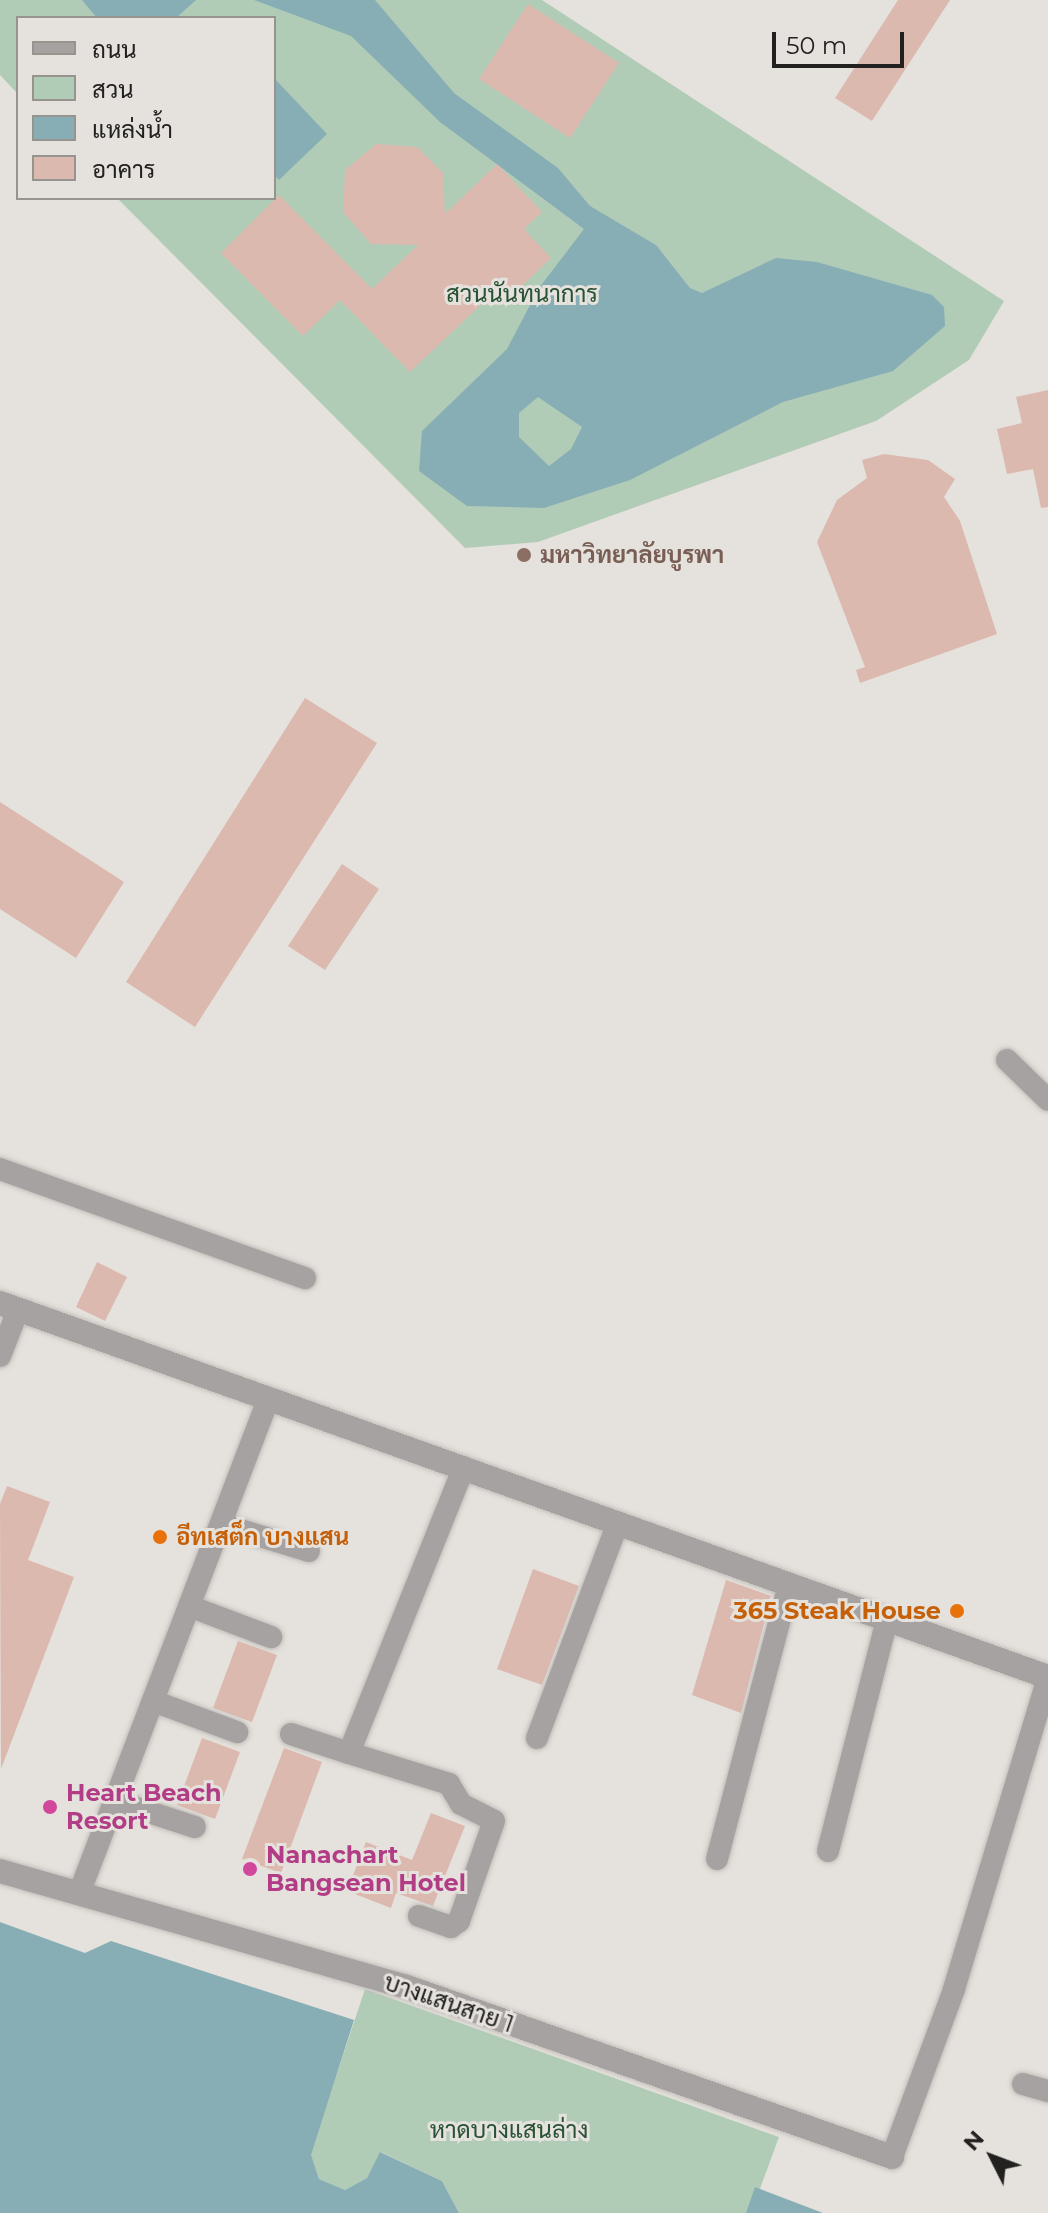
<!DOCTYPE html>
<html>
<head>
<meta charset="utf-8">
<style>
	body { margin:0 }
	#map { position:relative; width:1048px; height:2213px; overflow:hidden; background:#e5e1dc; font-family:Montserrat,Sarabun,sans-serif }
	div>[style] { position:absolute }
	.green>* { inset:0; background:#b1ccb6 }
	.water>* { inset:0; background:#88aeb5 }
	.building>* { inset:0; background:#dcb9af }
	.roads { filter:drop-shadow(0 0 2px #c2beba) drop-shadow(0 0 2px #c2beba) }
	.minor>* { height:22px; margin:-11px; padding:0 11px; transform-origin:11px; border-radius:11px; background:#a5a2a1 }
	.tertiary>* { height:24px; margin:-12px; padding:0 12px; transform-origin:12px; border-radius:12px; background:#a5a2a1 }
	.dots>* { width:22px; height:22px; translate:-50% -50%; box-sizing:border-box; border:4px solid #e5e1dc; border-radius:50% }
	span { translate:-50% -50%; white-space:nowrap; text-align:center; line-height:1.15; -webkit-text-stroke:6px #e5e1dc; paint-order:stroke }
	.park-label { font-size:24px; color:#275233 }
	.education-label { font-size:24px; color:#785e54; font-weight:700 }
	.left { translate:0 -50%; text-align:left }
	.food-label { font-size:24px; color:#c56008; font-weight:700 }
	.right { translate:-100% -50%; text-align:right }
	.hotel-label { font-size:24px; color:#b23c85; font-weight:700 }
	.street-label { font-size:24px; color:#22211f }
	.legend { position:absolute; left:16px; top:16px; width:260px; height:184px; box-sizing:border-box; background:#e5e1dc; border:2px solid #979490; margin:0; padding:10px 14px; list-style:none; font-size:24px; color:#22211f }
	.legend li { display:flex; align-items:center; gap:16px; height:40px }
	.legend b { width:40px; border:2px solid #979490 }
	.north { position:absolute; left:952px; top:2117px; width:80px; height:80px; -webkit-text-stroke:6px #e5e1dc; paint-order:stroke; rotate:312deg; font-size:22px; font-weight:700; line-height:32px; text-align:center; color:#22211f }
	.north::after { content:''; display:block; margin:auto; width:28px; height:36px; background:#22211f; clip-path:polygon(50% 0,100% 100%,50% 72%,0 100%) }
	.scale { position:absolute; left:772px; top:32px; width:132px; height:36px; box-sizing:border-box; border:4px solid #22211f; border-top:0; padding-left:10px; font-size:24px; line-height:28px; white-space:nowrap; color:#22211f; -webkit-text-stroke:6px #e5e1dc; paint-order:stroke }
</style>
</head>
<body>
<div id="map">
	<div class="green">
		<i style="clip-path:polygon(0 0,542px 0,1004px 301px,969px 360px,876px 421px,538px 542px,465px 548px,117px 198px,274px 198px,274px 18px,18px 18px,18px 94px,0 75px)"></i>
		<i style="clip-path:polygon(365px 1989px,779px 2137px,751px 2213px,459px 2213px,442px 2181px,381px 2152px,367px 2178px,345px 2190px,319px 2179px,310px 2155px)"></i>
	</div>
	<div class="water">
		<i style="clip-path:polygon(82px 0,196px 0,176px 18px,97px 18px)"></i>
		<i style="clip-path:polygon(evenodd,254px 0,375px 0,454px 93px,558px 168px,590px 206px,656px 245px,690px 288px,702px 293px,776px 258px,817px 262px,932px 295px,944px 307px,945px 326px,893px 371px,783px 402px,630px 480px,544px 508px,467px 506px,419px 471px,422px 431px,507px 349px,539px 288px,584px 229px,440px 122px,351px 36px,254px 0,538px 397px,582px 427px,571px 449px,549px 466px,519px 437px,519px 413px,538px 397px)"></i>
		<i style="clip-path:polygon(274px 78px,327px 134px,279px 180px,274px 175px)"></i>
		<i style="clip-path:polygon(0 1922px,85px 1953px,111px 1941px,354px 2020px,311px 2155px,319px 2179px,345px 2190px,367px 2178px,380px 2152px,442px 2181px,459px 2213px,0 2213px)"></i>
		<i style="clip-path:polygon(755px 2187px,823px 2213px,746px 2213px)"></i>
	</div>
	<div class="building">
		<i style="clip-path:polygon(898px 0,950px 0,872px 121px,835px 98px)"></i>
		<i style="clip-path:polygon(528px 4px,619px 63px,570px 138px,479px 79px)"></i>
		<i style="clip-path:polygon(376px 144px,417px 147px,443px 173px,445px 214px,497px 164px,542px 212px,524px 229px,551px 258px,503px 304px,492px 294px,410px 372px,340px 300px,303px 336px,221px 253px,279px 195px,372px 289px,418px 245px,371px 244px,343px 212px,345px 170px)"></i>
		<i style="clip-path:polygon(1048px 390px,1048px 507px,1041px 508px,1033px 469px,1007px 474px,997px 429px,1022px 423px,1016px 397px)"></i>
		<i style="clip-path:polygon(884px 454px,928px 460px,955px 479px,944px 497px,960px 521px,997px 634px,860px 683px,856px 670px,865px 667px,817px 542px,837px 500px,867px 478px,862px 460px)"></i>
		<i style="clip-path:polygon(305px 698px,377px 743px,195px 1027px,126px 982px)"></i>
		<i style="clip-path:polygon(0 802px,124px 882px,76px 958px,0 909px)"></i>
		<i style="clip-path:polygon(342px 864px,379px 889px,325px 970px,288px 946px)"></i>
		<i style="clip-path:polygon(97px 1262px,127px 1277px,105px 1321px,76px 1307px)"></i>
		<i style="clip-path:polygon(7px 1486px,50px 1502px,28px 1560px,74px 1577px,1px 1769px,0 1504px)"></i>
		<i style="clip-path:polygon(533px 1569px,579px 1586px,542px 1685px,497px 1669px)"></i>
		<i style="clip-path:polygon(726px 1580px,771px 1596px,741px 1713px,692px 1695px)"></i>
		<i style="clip-path:polygon(238px 1641px,277px 1655px,252px 1722px,213px 1708px)"></i>
		<i style="clip-path:polygon(202px 1738px,240px 1752px,215px 1819px,177px 1805px)"></i>
		<i style="clip-path:polygon(284px 1748px,322px 1762px,281px 1873px,242px 1859px)"></i>
		<i style="clip-path:polygon(431px 1813px,465px 1826px,433px 1906px,396px 1893px,391px 1908px,347px 1891px,366px 1842px,412px 1860px)"></i>
	</div>
	<div class="roads">
		<div class="minor">
			<i style="left:1007px;top:1060px;width:57px;rotate:44.3deg"></i>
			<i style="left:0;top:1169px;width:324px;rotate:19.7deg"></i>
			<i style="left:0;top:1356px;width:49px;rotate:-68.6deg"></i>
			<i style="left:221px;top:1524px;width:92px;rotate:17.1deg"></i>
			<i style="left:189px;top:1606px;width:88px;rotate:20.7deg"></i>
			<i style="left:153px;top:1701px;width:90px;rotate:20.3deg"></i>
			<i style="left:291px;top:1734px;width:61px;rotate:18.1deg"></i>
			<i style="left:349px;top:1753px;width:308px;rotate:-68.1deg"></i>
			<i style="left:537px;top:1738px;width:230px;rotate:-69.4deg"></i>
			<i style="left:349px;top:1753px;width:105px;rotate:17.2deg"></i>
			<i style="left:449px;top:1784px;width:23px;rotate:59deg"></i>
			<i style="left:461px;top:1804px;width:37px;rotate:27deg"></i>
			<i style="left:494px;top:1821px;width:106px;rotate:109.3deg"></i>
			<i style="left:459px;top:1921px;width:10px;rotate:143deg"></i>
			<i style="left:451px;top:1927px;width:34px;rotate:-161deg"></i>
			<i style="left:115px;top:1801px;width:84px;rotate:18deg"></i>
			<i style="left:828px;top:1851px;width:239px;rotate:-75.7deg"></i>
			<i style="left:717px;top:1859px;width:284px;rotate:-75.3deg"></i>
			<i style="left:80px;top:1891px;width:526px;rotate:-69.05deg"></i>
			<i style="left:1023px;top:2084px;width:26px;rotate:16deg"></i>
			<i style="left:892px;top:2157px;width:179px;rotate:-69.7deg"></i>
			<i style="left:954px;top:1989px;width:326px;rotate:-73.2deg"></i>
		</div>
		<div class="tertiary">
			<i style="left:0;top:1303px;width:1113px;rotate:19.64deg"></i>
			<i style="left:0;top:1871px;width:423px;rotate:15.9deg"></i>
			<i style="left:407px;top:1987px;width:514px;rotate:19.32deg"></i>
		</div>
	</div>
	<div class="dots">
		<i style="left:524px;top:555px;background:#8d6e63"></i>
		<i style="left:160px;top:1537px;background:#e8710a"></i>
		<i style="left:957px;top:1611px;background:#e8710a"></i>
		<i style="left:50px;top:1807px;background:#d1479c"></i>
		<i style="left:250px;top:1869px;background:#d1479c"></i>
	</div>
	<div class="park-label">
		<span style="left:522px;top:294px">สวนนันทนาการ</span>
		<span style="left:509px;top:2130px">หาดบางแสนล่าง</span>
	</div>
	<div class="education-label">
		<span class="left" style="left:540px;top:555px">มหาวิทยาลัยบูรพา</span>
	</div>
	<div class="food-label">
		<span class="left" style="left:176px;top:1537px">อีทเสต็ก บางแสน</span>
		<span class="right" style="left:941px;top:1611px">365 Steak House</span>
	</div>
	<div class="hotel-label">
		<span class="left" style="left:66px;top:1807px">Heart Beach<br>Resort</span>
		<span class="left" style="left:266px;top:1869px">Nanachart<br>Bangsean Hotel</span>
	</div>
	<div class="street-label">
		<span style="left:449px;top:2003px;rotate:19deg">บางแสนสาย 1</span>
	</div>
	<ul class="legend">
	<li><b style="height:10px;background:#a5a2a1"></b>ถนน</li>
	<li><b style="height:22px;background:#b1ccb6"></b>สวน</li>
	<li><b style="height:22px;background:#88aeb5"></b>แหล่งน้ำ</li>
	<li><b style="height:22px;background:#dcb9af"></b>อาคาร</li>
	</ul>
	<div class="north">N</div>
	<div class="scale">50 m</div>
</div>
</body>
</html>
